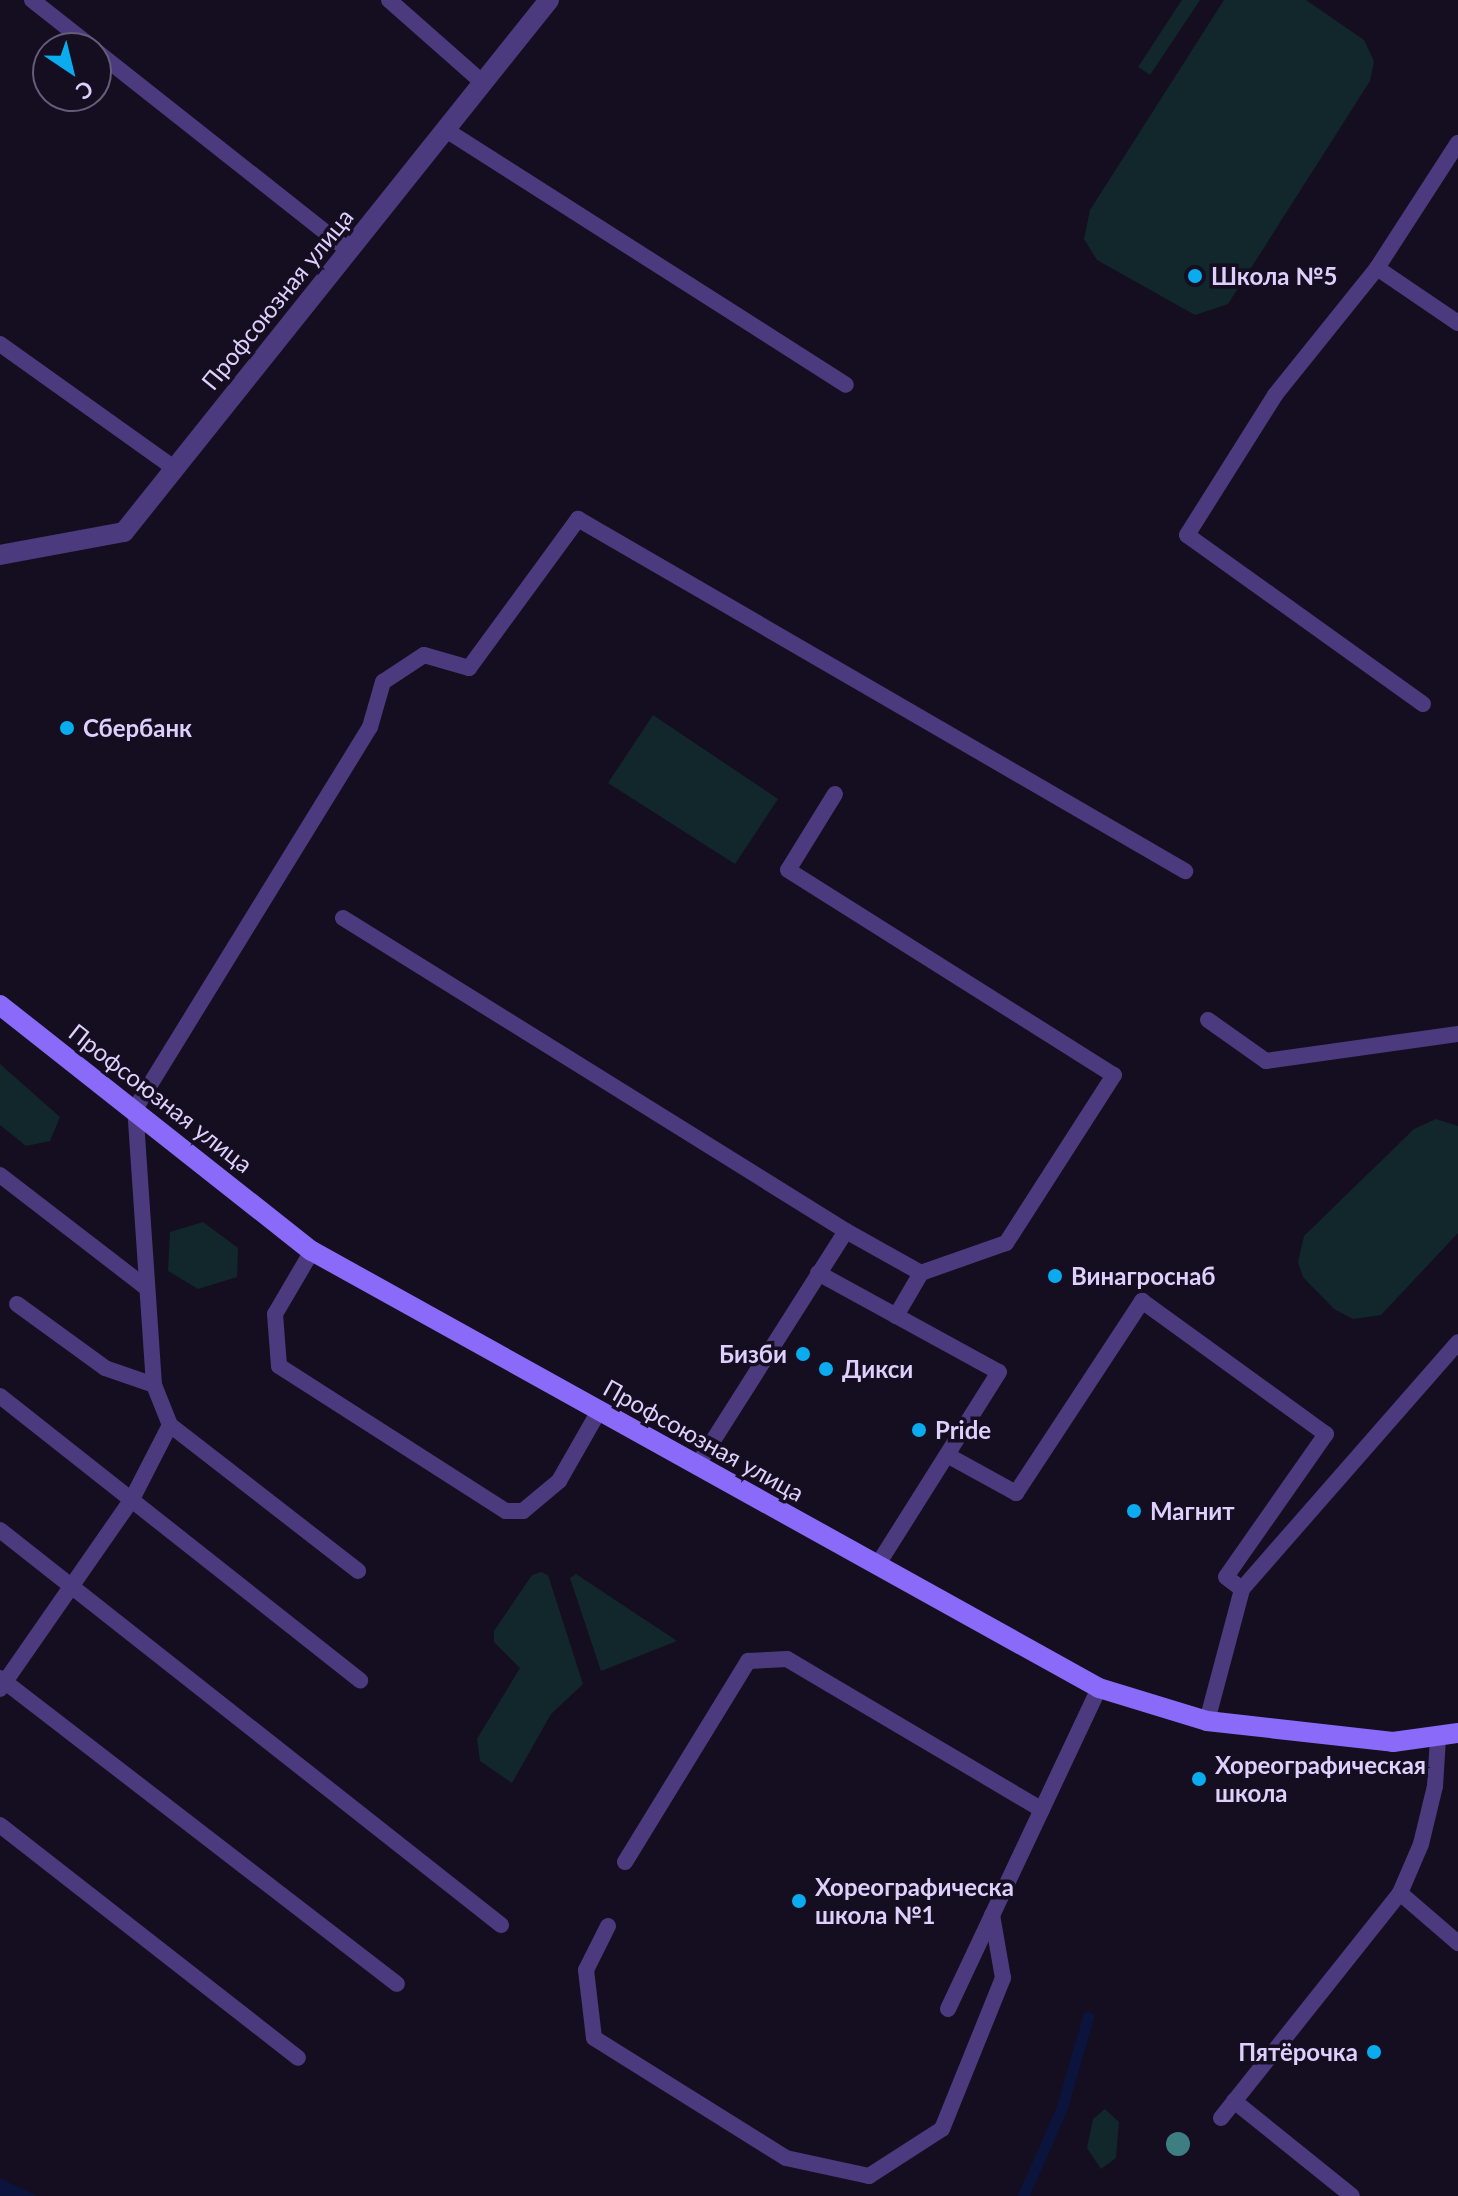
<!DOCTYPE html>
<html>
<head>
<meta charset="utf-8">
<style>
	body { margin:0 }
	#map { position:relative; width:1458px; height:2196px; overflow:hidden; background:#150e21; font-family:Lato,sans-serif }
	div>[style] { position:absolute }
	.green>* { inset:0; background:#11272b }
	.water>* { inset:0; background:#0b143d }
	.stream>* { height:11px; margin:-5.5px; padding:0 5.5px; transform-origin:5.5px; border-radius:5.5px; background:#0b143d }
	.lane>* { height:16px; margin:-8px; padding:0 8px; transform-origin:8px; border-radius:8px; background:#4b3b7e }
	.street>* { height:20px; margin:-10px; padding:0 10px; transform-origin:10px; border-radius:10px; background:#4b3b7e }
	.secondary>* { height:20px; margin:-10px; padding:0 10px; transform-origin:10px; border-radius:10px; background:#8a6bf9 }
	.trees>* { width:24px; height:24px; margin:-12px; border-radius:50%; background:#3e7e83 }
	.dots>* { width:22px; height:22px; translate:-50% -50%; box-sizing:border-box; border:4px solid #150e21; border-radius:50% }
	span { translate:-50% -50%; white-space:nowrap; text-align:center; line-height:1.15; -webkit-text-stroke:7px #150e21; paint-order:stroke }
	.poi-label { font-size:24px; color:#ded0fd; font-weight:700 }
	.left { translate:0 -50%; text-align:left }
	.right { translate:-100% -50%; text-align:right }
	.street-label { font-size:24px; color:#ded0fd }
	.north { position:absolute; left:32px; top:32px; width:80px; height:80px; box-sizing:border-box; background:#150e21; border:2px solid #655c79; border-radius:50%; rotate:145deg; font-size:22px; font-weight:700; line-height:32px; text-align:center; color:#ded0fd }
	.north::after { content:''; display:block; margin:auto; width:28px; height:36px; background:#0aacef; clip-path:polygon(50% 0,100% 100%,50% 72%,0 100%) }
</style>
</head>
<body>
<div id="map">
	<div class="green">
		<i style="clip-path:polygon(1182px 0,1200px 0,1150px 75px,1138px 67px)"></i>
		<i style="clip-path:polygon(1224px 0,1306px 0,1364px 40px,1374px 61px,1370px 81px,1228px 304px,1195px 315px,1097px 260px,1084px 239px,1090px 210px)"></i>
		<i style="clip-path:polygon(653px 715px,778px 799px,735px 864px,608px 783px)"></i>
		<i style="clip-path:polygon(0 1064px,60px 1117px,50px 1141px,26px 1146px,0 1125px)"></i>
		<i style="clip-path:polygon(1436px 1119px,1458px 1126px,1458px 1233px,1381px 1315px,1353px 1319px,1334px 1309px,1303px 1277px,1298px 1262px,1304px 1236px,1414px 1129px)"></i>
		<i style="clip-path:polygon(203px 1222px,238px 1248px,237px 1277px,198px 1289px,168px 1271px,170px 1232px)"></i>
		<i style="clip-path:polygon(541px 1572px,548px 1575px,583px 1684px,551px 1714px,512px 1783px,480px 1761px,477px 1739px,520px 1668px,494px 1642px,494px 1631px,532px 1575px)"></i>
		<i style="clip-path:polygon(576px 1574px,677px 1641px,601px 1671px,570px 1578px)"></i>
		<i style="clip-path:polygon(1105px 2109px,1119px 2122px,1116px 2158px,1101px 2169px,1087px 2148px,1093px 2119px)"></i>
	</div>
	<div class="water">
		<i style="clip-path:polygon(0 2178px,37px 2196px,0 2196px)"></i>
	</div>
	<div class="stream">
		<i style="left:1023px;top:2196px;width:97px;rotate:-66.3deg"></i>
		<i style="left:1062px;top:2107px;width:94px;rotate:-73.9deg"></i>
	</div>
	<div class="lane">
		<i style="left:32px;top:0;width:78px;rotate:38.2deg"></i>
		<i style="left:389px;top:0;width:125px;rotate:41.4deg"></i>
		<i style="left:96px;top:51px;width:321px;rotate:38.3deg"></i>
		<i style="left:446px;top:130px;width:474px;rotate:32.5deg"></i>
		<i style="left:1377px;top:268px;width:149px;rotate:-57.1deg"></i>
		<i style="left:0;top:344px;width:215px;rotate:35.5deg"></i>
		<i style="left:1423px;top:704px;width:290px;rotate:-144.4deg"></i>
		<i style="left:1187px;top:535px;width:165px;rotate:-57.8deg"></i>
		<i style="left:1275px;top:395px;width:163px;rotate:-51.2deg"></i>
		<i style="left:1377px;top:268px;width:98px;rotate:34.2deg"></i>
		<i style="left:835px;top:794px;width:89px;rotate:121.7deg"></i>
		<i style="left:788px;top:870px;width:385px;rotate:32.2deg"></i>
		<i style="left:1114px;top:1075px;width:200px;rotate:122.7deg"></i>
		<i style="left:1006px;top:1243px;width:90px;rotate:160.6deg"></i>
		<i style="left:921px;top:1273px;width:86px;rotate:-150.8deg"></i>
		<i style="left:343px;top:918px;width:592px;rotate:31.89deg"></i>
		<i style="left:846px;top:1231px;width:278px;rotate:122.4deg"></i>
		<i style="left:1208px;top:1020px;width:71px;rotate:35.3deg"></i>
		<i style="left:1266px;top:1061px;width:194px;rotate:-8deg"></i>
		<i style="left:0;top:1175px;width:182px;rotate:37.6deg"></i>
		<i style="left:312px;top:1251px;width:73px;rotate:120.4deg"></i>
		<i style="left:275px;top:1314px;width:52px;rotate:85.6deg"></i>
		<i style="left:279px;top:1366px;width:269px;rotate:32.6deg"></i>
		<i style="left:506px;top:1511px;width:17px"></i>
		<i style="left:523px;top:1511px;width:47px;rotate:-39.8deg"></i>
		<i style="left:559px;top:1481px;width:81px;rotate:-60.3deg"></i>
		<i style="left:818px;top:1273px;width:206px;rotate:28.7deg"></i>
		<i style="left:999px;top:1372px;width:229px;rotate:122.2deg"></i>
		<i style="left:17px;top:1304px;width:109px;rotate:36deg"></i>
		<i style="left:105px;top:1368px;width:52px;rotate:19.1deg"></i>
		<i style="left:896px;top:1316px;width:50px;rotate:-59.8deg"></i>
		<i style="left:0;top:1396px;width:459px;rotate:38.3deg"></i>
		<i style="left:170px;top:1425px;width:238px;rotate:37.8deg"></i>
		<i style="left:947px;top:1455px;width:79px;rotate:28.8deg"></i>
		<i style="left:1016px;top:1493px;width:230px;rotate:-56.7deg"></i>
		<i style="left:1142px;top:1301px;width:227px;rotate:35.9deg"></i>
		<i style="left:1326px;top:1434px;width:174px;rotate:125deg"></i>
		<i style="left:1226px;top:1577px;width:20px;rotate:37deg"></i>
		<i style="left:0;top:1530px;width:638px;rotate:38.25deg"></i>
		<i style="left:0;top:1678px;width:501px;rotate:37.62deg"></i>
		<i style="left:0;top:1689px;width:231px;rotate:-55.2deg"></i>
		<i style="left:132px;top:1499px;width:83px;rotate:-62.8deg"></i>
		<i style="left:170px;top:1425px;width:43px;rotate:-111.8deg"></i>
		<i style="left:154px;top:1385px;width:277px;rotate:-93.9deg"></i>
		<i style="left:135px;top:1109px;width:448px;rotate:-58.4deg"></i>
		<i style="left:370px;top:727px;width:47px;rotate:-73.9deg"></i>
		<i style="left:383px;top:682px;width:49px;rotate:-33.4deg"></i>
		<i style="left:424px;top:655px;width:47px;rotate:16.1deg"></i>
		<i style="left:469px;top:668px;width:185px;rotate:-53.8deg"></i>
		<i style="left:578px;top:519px;width:702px;rotate:30.11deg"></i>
		<i style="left:1207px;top:1721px;width:137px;rotate:-75.1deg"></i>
		<i style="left:1242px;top:1589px;width:328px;rotate:-48.8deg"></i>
		<i style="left:0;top:1825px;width:378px;rotate:38deg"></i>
		<i style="left:625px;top:1862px;width:236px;rotate:-58.5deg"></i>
		<i style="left:748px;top:1661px;width:39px;rotate:-3deg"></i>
		<i style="left:787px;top:1659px;width:296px;rotate:30.6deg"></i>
		<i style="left:1400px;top:1893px;width:77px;rotate:40.8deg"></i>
		<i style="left:608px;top:1926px;width:49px;rotate:116.6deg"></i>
		<i style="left:586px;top:1970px;width:68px;rotate:83.3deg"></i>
		<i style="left:594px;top:2038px;width:226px;rotate:32deg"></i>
		<i style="left:786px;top:2158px;width:85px;rotate:12.2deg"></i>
		<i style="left:869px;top:2176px;width:87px;rotate:-32.8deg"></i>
		<i style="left:942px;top:2129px;width:163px;rotate:-68deg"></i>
		<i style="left:1003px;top:1978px;width:64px;rotate:-99.9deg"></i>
		<i style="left:948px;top:2009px;width:355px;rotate:-64.8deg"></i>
		<i style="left:1234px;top:2101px;width:151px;rotate:38.8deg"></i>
		<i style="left:1221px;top:2118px;width:288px;rotate:-51.5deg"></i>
		<i style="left:1400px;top:1893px;width:53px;rotate:-66.8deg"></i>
		<i style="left:1421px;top:1844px;width:60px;rotate:-76.4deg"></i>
		<i style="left:1435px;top:1786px;width:48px;rotate:-86.4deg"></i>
	</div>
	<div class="street">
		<i style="left:0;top:555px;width:126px;rotate:-10.5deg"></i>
		<i style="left:124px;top:532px;width:681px;rotate:-51.38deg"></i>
	</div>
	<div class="secondary">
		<i style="left:0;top:1005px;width:397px;rotate:38.3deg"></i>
		<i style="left:312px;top:1251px;width:900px;rotate:29.04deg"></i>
		<i style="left:1099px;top:1688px;width:113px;rotate:17deg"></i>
		<i style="left:1207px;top:1721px;width:187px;rotate:6.4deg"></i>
		<i style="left:1393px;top:1742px;width:66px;rotate:-7.9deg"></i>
	</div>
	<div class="trees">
		<i style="left:1178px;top:2144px"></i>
	</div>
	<div class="dots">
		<i style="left:1195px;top:276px;background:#0aacef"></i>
		<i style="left:67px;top:728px;background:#0aacef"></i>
		<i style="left:1055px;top:1276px;background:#0aacef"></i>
		<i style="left:803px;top:1354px;background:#0aacef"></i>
		<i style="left:826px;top:1369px;background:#0aacef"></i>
		<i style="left:919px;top:1430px;background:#0aacef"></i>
		<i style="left:1134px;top:1511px;background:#0aacef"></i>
		<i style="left:1199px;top:1779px;background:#0aacef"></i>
		<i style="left:799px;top:1901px;background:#0aacef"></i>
		<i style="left:1374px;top:2052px;background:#0aacef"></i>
	</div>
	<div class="poi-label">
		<span class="left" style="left:1211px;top:276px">Школа №5</span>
		<span class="left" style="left:83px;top:728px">Сбербанк</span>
		<span class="left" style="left:1071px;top:1276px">Винагроснаб</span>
		<span class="right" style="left:787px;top:1354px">Бизби</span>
		<span class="left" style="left:842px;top:1369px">Дикси</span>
		<span class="left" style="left:935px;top:1430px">Pride</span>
		<span class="left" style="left:1150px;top:1511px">Магнит</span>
		<span class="left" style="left:1215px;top:1779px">Хореографическая<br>школа</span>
		<span class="left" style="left:815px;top:1901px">Хореографическа<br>школа №1</span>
		<span class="right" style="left:1358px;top:2052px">Пятёрочка</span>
	</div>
	<div class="street-label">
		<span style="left:277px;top:299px;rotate:-51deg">Профсоюзная улица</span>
		<span style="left:161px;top:1098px;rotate:38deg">Профсоюзная улица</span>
		<span style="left:704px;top:1440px;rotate:29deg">Профсоюзная улица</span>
	</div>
	<div class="north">С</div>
</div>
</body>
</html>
